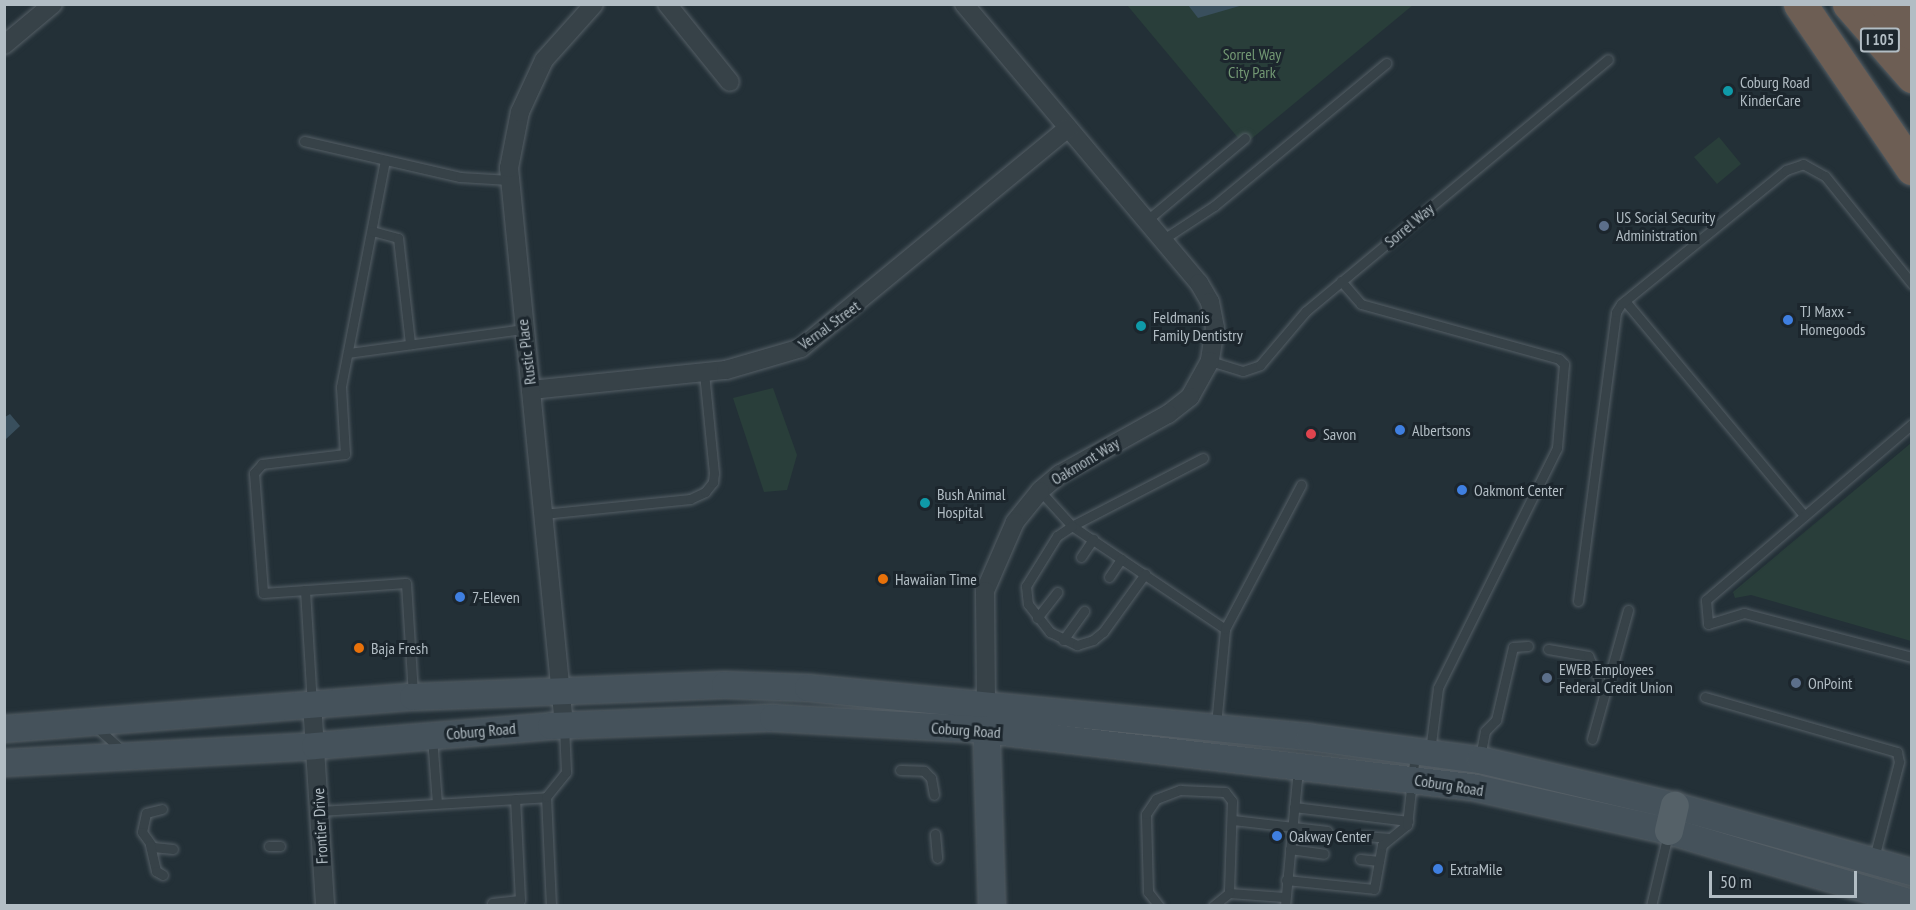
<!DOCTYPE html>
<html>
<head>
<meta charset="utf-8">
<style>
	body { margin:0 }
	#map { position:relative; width:1916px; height:910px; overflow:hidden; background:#233037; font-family:"PT Sans Narrow",sans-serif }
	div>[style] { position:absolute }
	.green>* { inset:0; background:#293e3a }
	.water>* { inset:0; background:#394f5d }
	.roads { filter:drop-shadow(0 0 2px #555f66) drop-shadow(0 0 2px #555f66) }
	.lane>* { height:9px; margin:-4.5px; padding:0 4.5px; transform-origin:4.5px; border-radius:4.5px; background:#374248 }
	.street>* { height:18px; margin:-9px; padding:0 9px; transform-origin:9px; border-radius:9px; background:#374248 }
	.secondary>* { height:26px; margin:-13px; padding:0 13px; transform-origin:13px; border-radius:13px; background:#45525b }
	.primary>* { height:28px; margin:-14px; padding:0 14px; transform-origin:14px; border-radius:14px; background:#556168 }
	.highway>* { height:33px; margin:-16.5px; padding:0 16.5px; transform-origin:16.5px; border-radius:16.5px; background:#6d5e54 }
	.dots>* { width:16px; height:16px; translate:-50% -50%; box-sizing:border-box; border:3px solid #1c262d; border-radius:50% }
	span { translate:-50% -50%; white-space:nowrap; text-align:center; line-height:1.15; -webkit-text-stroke:6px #1c262d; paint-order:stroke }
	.shield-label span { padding:2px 4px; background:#1c262d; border:2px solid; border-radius:4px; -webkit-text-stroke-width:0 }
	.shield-label { font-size:15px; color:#b2bdc4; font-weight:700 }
	.park-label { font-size:16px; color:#729873 }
	.poi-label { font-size:16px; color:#b2bdc4 }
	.left { translate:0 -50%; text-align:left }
	.street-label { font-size:16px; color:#b2bdc4 }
	.frame { position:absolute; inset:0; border:6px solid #b2bdc4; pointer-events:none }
	.scale { position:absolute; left:1709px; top:871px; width:148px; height:27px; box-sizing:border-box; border:3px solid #b2bdc4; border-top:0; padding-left:8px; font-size:18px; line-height:21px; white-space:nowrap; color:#b2bdc4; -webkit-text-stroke:4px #1c262d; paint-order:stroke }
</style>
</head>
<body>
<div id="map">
	<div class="green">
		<i style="clip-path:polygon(1127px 5px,1413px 5px,1244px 145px)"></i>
		<i style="clip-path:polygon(1719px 137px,1741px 164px,1717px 184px,1694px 157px)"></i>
		<i style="clip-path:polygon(773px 388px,797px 455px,787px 490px,764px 492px,733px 398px)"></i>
		<i style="clip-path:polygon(1911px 443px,1911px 641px,1751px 595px,1735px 598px,1733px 592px)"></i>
	</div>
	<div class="water">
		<i style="clip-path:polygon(1188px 5px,1243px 5px,1198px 18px)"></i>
		<i style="clip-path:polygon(10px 414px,20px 426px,5px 440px,5px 417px)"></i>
	</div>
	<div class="roads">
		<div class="lane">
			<i style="left:304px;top:141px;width:160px;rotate:13deg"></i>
			<i style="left:460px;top:177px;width:49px;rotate:3.5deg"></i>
			<i style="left:385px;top:160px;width:231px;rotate:101deg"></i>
			<i style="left:341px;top:387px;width:67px;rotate:86.6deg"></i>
			<i style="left:345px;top:454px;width:84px;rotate:173.1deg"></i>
			<i style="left:262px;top:464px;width:12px;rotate:132deg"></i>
			<i style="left:254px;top:473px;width:120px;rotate:85.7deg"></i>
			<i style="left:263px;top:593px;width:143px;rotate:-4deg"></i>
			<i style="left:406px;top:583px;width:112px;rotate:86.4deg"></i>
			<i style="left:1146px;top:221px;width:129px;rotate:-40deg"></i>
			<i style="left:372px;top:231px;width:27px;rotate:15deg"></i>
			<i style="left:398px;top:238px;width:107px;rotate:83.5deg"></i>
			<i style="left:1162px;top:240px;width:62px;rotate:-33.2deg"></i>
			<i style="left:1214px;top:206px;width:224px;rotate:-39.7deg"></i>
			<i style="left:1341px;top:281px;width:30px;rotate:49deg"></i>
			<i style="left:1361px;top:304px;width:205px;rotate:15.5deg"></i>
			<i style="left:1559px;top:359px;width:7px;rotate:45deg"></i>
			<i style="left:1564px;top:364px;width:84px;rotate:94.8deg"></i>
			<i style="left:1557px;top:448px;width:268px;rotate:116.4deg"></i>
			<i style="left:1438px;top:688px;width:64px;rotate:97.2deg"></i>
			<i style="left:1625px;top:301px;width:278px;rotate:50.1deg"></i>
			<i style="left:348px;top:353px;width:177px;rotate:-7.8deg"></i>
			<i style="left:1210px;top:361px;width:34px;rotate:17deg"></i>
			<i style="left:1243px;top:371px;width:18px;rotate:-19deg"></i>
			<i style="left:1260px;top:365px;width:71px;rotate:-49.6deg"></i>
			<i style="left:1306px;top:311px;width:393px;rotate:-39.8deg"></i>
			<i style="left:1912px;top:424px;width:271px;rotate:139.5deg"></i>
			<i style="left:1706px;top:600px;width:24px;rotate:85deg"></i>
			<i style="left:1708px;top:624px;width:38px;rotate:-17deg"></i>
			<i style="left:1744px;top:613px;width:174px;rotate:14.7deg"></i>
			<i style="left:1203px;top:458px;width:148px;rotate:152.6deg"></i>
			<i style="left:1072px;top:526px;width:184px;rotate:33.9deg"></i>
			<i style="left:1040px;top:491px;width:47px;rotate:47.6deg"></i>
			<i style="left:1072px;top:526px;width:18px;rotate:146deg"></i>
			<i style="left:1057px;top:536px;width:59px;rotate:121.8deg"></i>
			<i style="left:1026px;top:586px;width:18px;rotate:84deg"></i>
			<i style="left:1028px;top:604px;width:36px;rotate:52deg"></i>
			<i style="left:1050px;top:632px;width:30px;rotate:26deg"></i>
			<i style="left:1077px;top:645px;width:17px;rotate:-17deg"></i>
			<i style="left:1093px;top:640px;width:13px;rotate:-39deg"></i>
			<i style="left:1103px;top:632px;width:72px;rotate:-54.1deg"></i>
			<i style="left:543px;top:514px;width:148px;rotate:-5.8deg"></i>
			<i style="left:690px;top:499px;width:17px;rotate:-25deg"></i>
			<i style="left:705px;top:492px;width:13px;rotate:-51deg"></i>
			<i style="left:713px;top:482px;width:9px;rotate:-84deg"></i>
			<i style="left:714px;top:473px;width:101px;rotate:-95.7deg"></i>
			<i style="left:1081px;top:557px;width:22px;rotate:-56deg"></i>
			<i style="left:1109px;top:577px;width:22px;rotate:-56deg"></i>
			<i style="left:305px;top:590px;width:113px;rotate:86.5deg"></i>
			<i style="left:1578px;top:601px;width:291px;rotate:-82.5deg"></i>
			<i style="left:1616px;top:312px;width:9px;rotate:-58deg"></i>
			<i style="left:1621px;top:304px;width:213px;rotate:-39.1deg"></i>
			<i style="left:1786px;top:170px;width:18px;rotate:-19deg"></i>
			<i style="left:1803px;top:164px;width:25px;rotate:29deg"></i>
			<i style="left:1825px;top:176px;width:139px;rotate:51.1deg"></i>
			<i style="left:1037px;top:618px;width:33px;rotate:-52deg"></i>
			<i style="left:1063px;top:640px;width:36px;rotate:-54deg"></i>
			<i style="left:1548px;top:649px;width:41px;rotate:9.9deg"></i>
			<i style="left:1588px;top:656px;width:40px;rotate:65deg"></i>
			<i style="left:1705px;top:697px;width:200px;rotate:16deg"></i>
			<i style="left:1897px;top:752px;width:10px;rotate:79deg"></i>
			<i style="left:1899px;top:762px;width:99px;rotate:104.6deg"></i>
			<i style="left:1216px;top:725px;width:96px;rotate:-84.6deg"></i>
			<i style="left:1225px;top:629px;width:163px;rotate:-62.2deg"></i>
			<i style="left:95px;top:726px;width:38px;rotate:42deg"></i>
			<i style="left:432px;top:737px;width:66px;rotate:85.7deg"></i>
			<i style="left:1592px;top:739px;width:134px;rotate:-74.4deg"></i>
			<i style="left:1480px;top:757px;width:26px;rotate:-79deg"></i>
			<i style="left:1485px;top:731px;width:16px;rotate:-45deg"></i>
			<i style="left:1496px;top:720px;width:75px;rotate:-76.9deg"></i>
			<i style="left:1513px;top:647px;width:15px;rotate:-4deg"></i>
			<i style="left:900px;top:770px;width:24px;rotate:2deg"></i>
			<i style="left:924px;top:771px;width:10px;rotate:45deg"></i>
			<i style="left:931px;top:778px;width:17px;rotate:80deg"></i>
			<i style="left:1294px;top:807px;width:115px;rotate:7deg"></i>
			<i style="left:162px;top:809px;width:16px;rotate:166deg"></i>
			<i style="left:146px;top:813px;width:19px;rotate:102deg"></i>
			<i style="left:142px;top:832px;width:19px;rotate:54deg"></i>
			<i style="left:153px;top:847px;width:20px;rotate:6deg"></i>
			<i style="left:320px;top:811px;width:226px;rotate:-3.5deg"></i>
			<i style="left:1233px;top:820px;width:95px;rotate:6.7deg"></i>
			<i style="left:935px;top:834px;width:24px;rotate:85deg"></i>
			<i style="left:1363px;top:836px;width:27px;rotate:4deg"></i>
			<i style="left:150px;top:845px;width:27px;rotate:77deg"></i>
			<i style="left:156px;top:871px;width:8px;rotate:30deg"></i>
			<i style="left:269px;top:846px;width:11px"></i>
			<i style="left:1290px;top:849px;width:34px;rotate:8deg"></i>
			<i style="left:1360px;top:859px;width:19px;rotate:6deg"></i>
			<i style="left:1286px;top:880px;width:88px;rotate:5.8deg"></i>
			<i style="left:1374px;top:889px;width:45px;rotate:-79.7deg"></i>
			<i style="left:1382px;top:845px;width:32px;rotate:-39deg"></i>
			<i style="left:1407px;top:825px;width:71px;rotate:-83.6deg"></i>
			<i style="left:492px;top:903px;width:28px;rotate:-6deg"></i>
			<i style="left:520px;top:900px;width:101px;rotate:-92.8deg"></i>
			<i style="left:551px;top:906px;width:109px;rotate:-92.6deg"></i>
			<i style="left:546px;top:797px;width:32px;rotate:-51deg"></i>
			<i style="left:566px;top:772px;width:45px;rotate:-92.5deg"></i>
			<i style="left:1159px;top:906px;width:18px;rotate:-128deg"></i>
			<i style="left:1148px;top:892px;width:78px;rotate:-91.5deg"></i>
			<i style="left:1146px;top:814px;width:18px;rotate:-56deg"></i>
			<i style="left:1156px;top:799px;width:26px;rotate:-21deg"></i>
			<i style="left:1180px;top:790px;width:45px;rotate:2.5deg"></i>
			<i style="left:1225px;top:792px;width:11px;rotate:52deg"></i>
			<i style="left:1232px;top:801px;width:92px;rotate:91.9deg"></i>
			<i style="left:1229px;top:893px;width:55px;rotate:4.2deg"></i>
			<i style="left:1213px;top:906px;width:21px;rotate:-39deg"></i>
			<i style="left:1285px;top:906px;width:139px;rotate:-84.6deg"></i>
			<i style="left:1651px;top:906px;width:74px;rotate:-76.7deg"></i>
		</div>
		<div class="street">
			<i style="left:667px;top:4px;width:100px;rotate:51.1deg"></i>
			<i style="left:964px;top:4px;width:365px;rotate:49.9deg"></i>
			<i style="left:1199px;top:283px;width:22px;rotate:60deg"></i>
			<i style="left:1210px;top:302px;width:26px;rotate:79deg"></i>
			<i style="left:1215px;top:328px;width:33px;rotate:99deg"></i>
			<i style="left:1210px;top:361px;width:41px;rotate:119.1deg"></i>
			<i style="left:1190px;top:397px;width:28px;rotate:142deg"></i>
			<i style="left:1168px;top:414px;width:124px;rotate:150.9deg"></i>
			<i style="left:1060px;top:474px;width:26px;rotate:140deg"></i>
			<i style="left:1040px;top:491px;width:40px;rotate:129deg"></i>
			<i style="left:1015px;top:522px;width:75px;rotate:113.5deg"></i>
			<i style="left:985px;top:591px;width:112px;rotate:89.5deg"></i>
			<i style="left:4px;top:45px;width:64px;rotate:-39.9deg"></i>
			<i style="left:531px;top:390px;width:196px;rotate:-5.9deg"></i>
			<i style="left:726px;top:370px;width:78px;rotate:-16.3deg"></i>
			<i style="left:801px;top:348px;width:346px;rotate:-39.5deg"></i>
			<i style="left:312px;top:703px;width:203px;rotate:86.3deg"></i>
			<i style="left:564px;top:725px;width:560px;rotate:-95.64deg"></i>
			<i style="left:509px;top:168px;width:57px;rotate:-78.9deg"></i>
			<i style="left:520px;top:112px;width:57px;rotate:-65.2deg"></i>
			<i style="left:544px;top:60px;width:75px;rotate:-48.2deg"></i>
		</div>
		<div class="secondary">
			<i style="left:986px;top:716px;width:190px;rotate:88.2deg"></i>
			<i style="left:4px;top:729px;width:410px;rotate:-4.5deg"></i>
			<i style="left:413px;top:697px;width:312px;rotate:-2.2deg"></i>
			<i style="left:725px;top:685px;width:83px;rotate:2.1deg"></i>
			<i style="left:808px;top:688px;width:503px;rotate:5.59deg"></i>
			<i style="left:1309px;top:737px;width:173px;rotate:7.7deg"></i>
			<i style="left:1480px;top:760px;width:200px;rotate:13.3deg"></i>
			<i style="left:1675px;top:806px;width:246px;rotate:15.6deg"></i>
			<i style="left:4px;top:763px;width:311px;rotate:-3.1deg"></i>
			<i style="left:315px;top:746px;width:237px;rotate:-4.8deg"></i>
			<i style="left:551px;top:726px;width:222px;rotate:-2.1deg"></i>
			<i style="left:773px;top:718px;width:212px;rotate:3.2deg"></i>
			<i style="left:985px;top:730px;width:494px;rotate:6.7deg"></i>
			<i style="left:1476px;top:788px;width:198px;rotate:12.6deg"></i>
			<i style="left:1669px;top:831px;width:253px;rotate:16.5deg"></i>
		</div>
		<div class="primary">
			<i style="left:1669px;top:831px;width:26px;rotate:-77deg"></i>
		</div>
		<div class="highway">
			<i style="left:1800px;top:4px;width:199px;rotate:55.7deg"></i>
			<i style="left:1849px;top:4px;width:96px;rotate:48.8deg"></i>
			<i style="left:1886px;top:4px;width:39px;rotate:48deg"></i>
		</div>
	</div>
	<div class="dots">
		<i style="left:1728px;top:91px;background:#0f9aa8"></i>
		<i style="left:1604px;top:226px;background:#5c6f8a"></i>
		<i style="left:1788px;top:320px;background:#3f7fe0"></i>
		<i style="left:1141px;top:326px;background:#0f9aa8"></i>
		<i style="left:1400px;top:430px;background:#3f7fe0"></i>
		<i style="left:1311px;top:434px;background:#e0444e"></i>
		<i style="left:1462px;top:490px;background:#3f7fe0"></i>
		<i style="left:925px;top:503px;background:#0f9aa8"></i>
		<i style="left:883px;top:579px;background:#e8710a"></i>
		<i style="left:460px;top:597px;background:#3f7fe0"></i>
		<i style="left:359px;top:648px;background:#e8710a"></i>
		<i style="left:1547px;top:678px;background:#5c6f8a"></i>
		<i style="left:1796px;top:683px;background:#5c6f8a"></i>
		<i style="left:1277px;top:836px;background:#3f7fe0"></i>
		<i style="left:1438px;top:869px;background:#3f7fe0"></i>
	</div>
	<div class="shield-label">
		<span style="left:1880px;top:40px">I 105</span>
	</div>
	<div class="park-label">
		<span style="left:1252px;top:63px">Sorrel Way<br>City Park</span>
	</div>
	<div class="poi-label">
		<span class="left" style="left:1740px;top:91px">Coburg Road<br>KinderCare</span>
		<span class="left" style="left:1616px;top:226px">US Social Security<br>Administration</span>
		<span class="left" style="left:1800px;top:320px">TJ Maxx -<br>Homegoods</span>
		<span class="left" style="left:1153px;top:326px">Feldmanis<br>Family Dentistry</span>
		<span class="left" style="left:1412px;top:430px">Albertsons</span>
		<span class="left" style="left:1323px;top:434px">Savon</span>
		<span class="left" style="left:1474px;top:490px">Oakmont Center</span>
		<span class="left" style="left:937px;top:503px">Bush Animal<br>Hospital</span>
		<span class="left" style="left:895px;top:579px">Hawaiian Time</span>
		<span class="left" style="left:472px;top:597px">7-Eleven</span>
		<span class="left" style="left:371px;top:648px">Baja Fresh</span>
		<span class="left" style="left:1559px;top:678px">EWEB Employees<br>Federal Credit Union</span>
		<span class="left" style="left:1808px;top:683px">OnPoint</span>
		<span class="left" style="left:1289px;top:836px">Oakway Center</span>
		<span class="left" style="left:1450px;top:869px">ExtraMile</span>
	</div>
	<div class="street-label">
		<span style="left:1409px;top:225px;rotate:-40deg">Sorrel Way</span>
		<span style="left:829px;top:325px;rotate:-36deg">Vernal Street</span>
		<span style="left:526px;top:352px;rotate:-97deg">Rustic Place</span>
		<span style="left:1085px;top:461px;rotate:-31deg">Oakmont Way</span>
		<span style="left:966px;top:730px;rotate:4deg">Coburg Road</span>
		<span style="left:481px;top:731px;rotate:-5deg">Coburg Road</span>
		<span style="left:1449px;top:785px;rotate:9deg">Coburg Road</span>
		<span style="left:320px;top:826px;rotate:-93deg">Frontier Drive</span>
	</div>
	<div class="frame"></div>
	<div class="scale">50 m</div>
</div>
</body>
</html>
